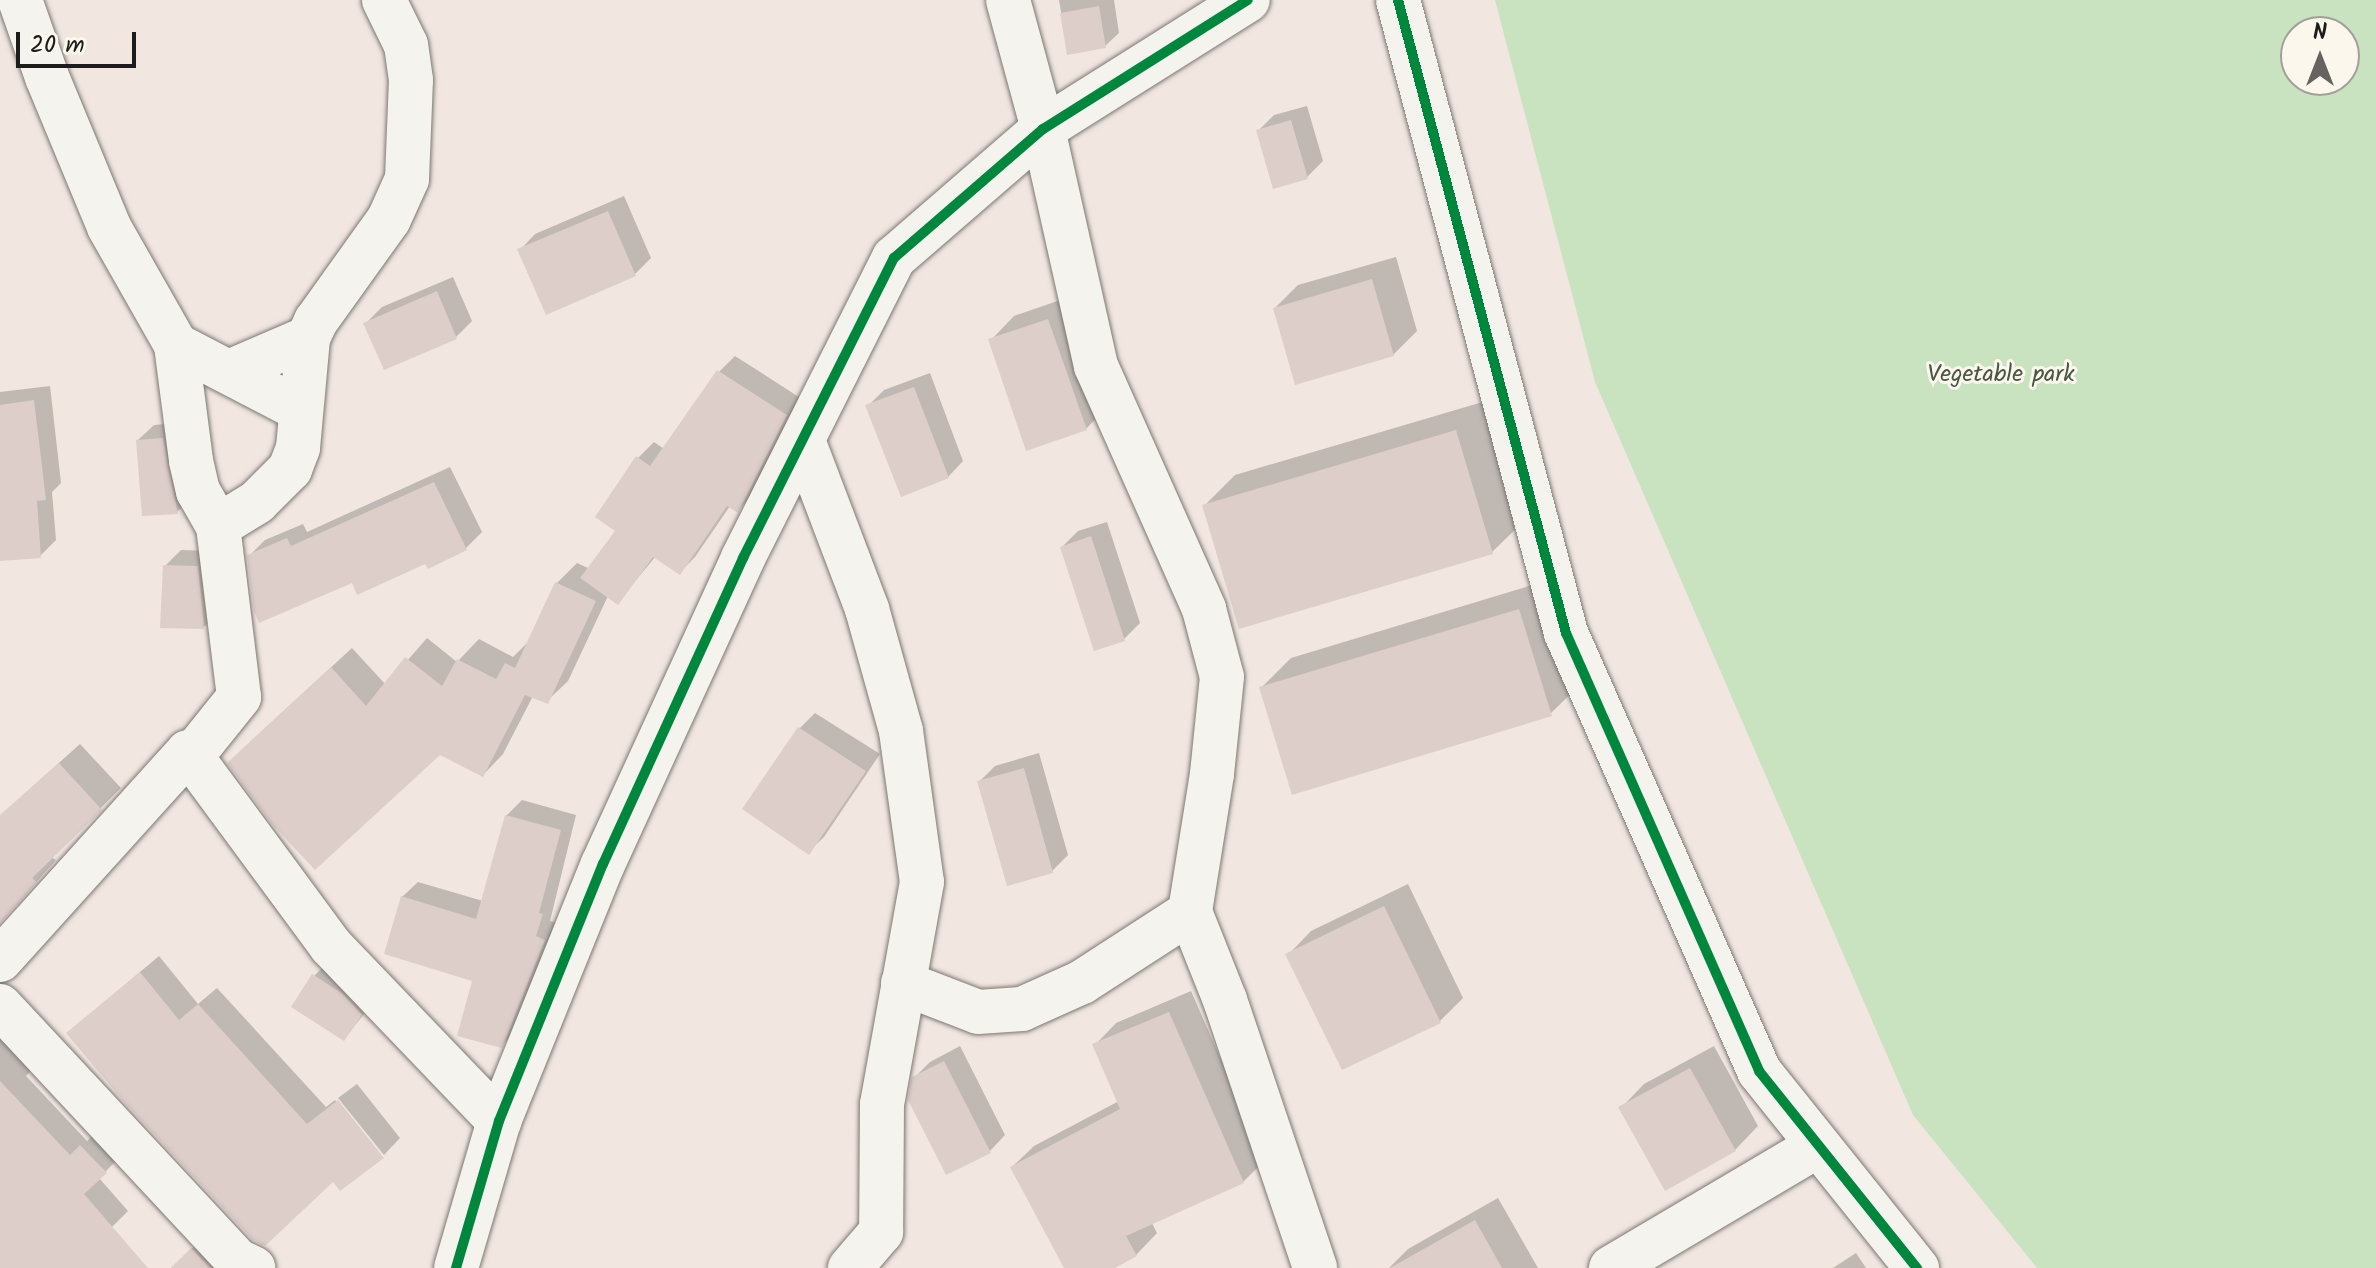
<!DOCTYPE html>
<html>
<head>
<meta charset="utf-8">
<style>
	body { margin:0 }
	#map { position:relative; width:2376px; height:1268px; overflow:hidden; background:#f1e6e0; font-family:Kalam,sans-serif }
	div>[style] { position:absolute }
	.green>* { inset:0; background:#c9e3c0 }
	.shadow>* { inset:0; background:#0003 }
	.building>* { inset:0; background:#ddcec9 }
	.roads { filter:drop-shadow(0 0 2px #7c7774) drop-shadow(0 0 2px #7c7774) }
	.minor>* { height:44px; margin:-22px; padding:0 22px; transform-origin:22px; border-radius:22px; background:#f5f3ee }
	.cycleway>* { height:10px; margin:-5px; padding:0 5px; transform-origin:5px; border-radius:5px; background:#00873e }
	span { translate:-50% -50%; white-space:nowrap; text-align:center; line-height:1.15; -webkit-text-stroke:6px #fbf7ec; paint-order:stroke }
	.park-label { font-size:24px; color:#465745 }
	.north { position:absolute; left:2280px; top:16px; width:80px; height:80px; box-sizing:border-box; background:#fbf7ec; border:2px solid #a29f99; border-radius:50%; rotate:0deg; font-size:22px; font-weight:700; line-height:32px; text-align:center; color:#1c1c1c }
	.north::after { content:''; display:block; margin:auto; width:28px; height:36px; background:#676361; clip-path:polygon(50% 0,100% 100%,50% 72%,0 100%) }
	.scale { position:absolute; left:16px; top:32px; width:120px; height:36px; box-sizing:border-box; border:4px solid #1c1c1c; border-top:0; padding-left:10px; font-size:24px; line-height:28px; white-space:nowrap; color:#1c1c1c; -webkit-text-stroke:6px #fbf7ec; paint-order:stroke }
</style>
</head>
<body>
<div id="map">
	<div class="green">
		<i style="clip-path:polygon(evenodd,1495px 0,2376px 0,2376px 1268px,2037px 1268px,1913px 1115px,1595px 382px,1495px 0,2296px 32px,2344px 32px,2344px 80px,2296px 80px,2296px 32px)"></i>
	</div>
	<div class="shadow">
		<i style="clip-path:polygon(1059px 0,1114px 0,1119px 33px,1105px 46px,1068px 53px)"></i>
		<i style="clip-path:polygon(1307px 106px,1323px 161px,1307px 177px,1258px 131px,1274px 115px)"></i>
		<i style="clip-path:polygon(624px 196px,651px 258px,635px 274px,547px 313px,520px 250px,535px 234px)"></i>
		<i style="clip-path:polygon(1396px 257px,1417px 331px,1393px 355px,1275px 308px,1298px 285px)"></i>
		<i style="clip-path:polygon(453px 277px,472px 321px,456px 337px,385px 367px,366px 323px,382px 307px)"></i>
		<i style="clip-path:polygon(1072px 296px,1109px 405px,1086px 429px,991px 340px,1014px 316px)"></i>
		<i style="clip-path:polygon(735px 356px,802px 399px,753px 495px,737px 511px,730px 506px,695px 557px,680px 572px,656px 556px,617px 603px,608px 596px,568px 681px,547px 701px,533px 696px,503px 754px,483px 775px,440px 753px,250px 742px,352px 648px,386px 685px,427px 638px,457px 662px,479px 639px,513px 657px,527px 643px,557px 583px,577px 563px,590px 569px,618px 530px,638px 458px,654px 442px,664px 449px,719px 372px)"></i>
		<i style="clip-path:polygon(930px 373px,963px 461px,948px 477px,868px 406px,884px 390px)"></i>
		<i style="clip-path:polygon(50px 386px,61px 483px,52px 492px,56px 540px,40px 556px,0 559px,0 392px)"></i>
		<i style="clip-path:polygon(1486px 401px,1523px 522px,1492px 552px,1204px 506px,1235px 475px)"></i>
		<i style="clip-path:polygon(178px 423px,193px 497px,177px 512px,138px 440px,154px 425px)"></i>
		<i style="clip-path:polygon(450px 467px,482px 532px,466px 548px,429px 566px,426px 561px,353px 581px,249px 556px,265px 540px,303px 524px,307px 532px)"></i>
		<i style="clip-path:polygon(1107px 522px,1140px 623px,1124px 639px,1062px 547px,1078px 531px)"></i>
		<i style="clip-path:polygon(181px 550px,213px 551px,219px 612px,204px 627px,165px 566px)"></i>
		<i style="clip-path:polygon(1549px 580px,1581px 684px,1550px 714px,1261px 688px,1291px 658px)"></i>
		<i style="clip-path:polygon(815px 713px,880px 754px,824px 837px,808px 852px,799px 729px)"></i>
		<i style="clip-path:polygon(80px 744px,121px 788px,51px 857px,56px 860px,0 923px,0 830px,22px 796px)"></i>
		<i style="clip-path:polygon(1039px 753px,1068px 855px,1052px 871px,979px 782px,995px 766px)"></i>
		<i style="clip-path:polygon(522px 800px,576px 815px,550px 921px,560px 924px,517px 1030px,501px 1046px,475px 979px,402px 897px,418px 882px,483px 901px,506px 816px)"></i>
		<i style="clip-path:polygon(1408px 884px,1463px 998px,1440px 1021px,1288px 955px,1311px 931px)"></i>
		<i style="clip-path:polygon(159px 956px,198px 1004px,217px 988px,326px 1107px,335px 1100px,380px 1157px,333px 1179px,68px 1033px)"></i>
		<i style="clip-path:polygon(330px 960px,377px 998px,344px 1039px,314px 976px)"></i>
		<i style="clip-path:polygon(1191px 991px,1265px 1160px,1243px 1182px,1152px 1223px,1157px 1233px,1136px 1255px,1111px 1268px,1066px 1268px,1012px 1167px,1034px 1146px,1119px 1101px,1095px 1045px,1116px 1023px)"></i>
		<i style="clip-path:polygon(0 1016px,44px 1058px,26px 1076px,87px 1141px,97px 1131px,121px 1156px,99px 1178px,128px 1211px,71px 1268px,0 1268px)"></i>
		<i style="clip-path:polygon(960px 1046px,1005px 1135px,990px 1151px,914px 1078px,930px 1062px)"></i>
		<i style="clip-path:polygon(1714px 1046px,1758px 1126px,1735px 1150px,1621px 1108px,1644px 1084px)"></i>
		<i style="clip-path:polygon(357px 1084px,400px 1138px,384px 1155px,338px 1098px)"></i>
		<i style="clip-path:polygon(1498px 1198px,1538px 1268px,1389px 1268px,1408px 1249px)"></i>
		<i style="clip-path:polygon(209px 1233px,243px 1268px,171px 1268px)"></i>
		<i style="clip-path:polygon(1856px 1253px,1866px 1268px,1833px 1268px)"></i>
	</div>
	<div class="building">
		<i style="clip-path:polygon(1099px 6px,1106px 48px,1067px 55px,1060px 13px)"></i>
		<i style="clip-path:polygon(1291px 120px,1308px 179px,1273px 189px,1256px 130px)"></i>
		<i style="clip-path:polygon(608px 211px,636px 276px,546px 315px,517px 249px)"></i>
		<i style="clip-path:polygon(1372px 279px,1394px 356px,1295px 385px,1273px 308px)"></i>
		<i style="clip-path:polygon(437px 291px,457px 339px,384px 370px,363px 323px)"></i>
		<i style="clip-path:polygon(1048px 319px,1087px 430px,1026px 451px,988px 339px)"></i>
		<i style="clip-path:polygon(717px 370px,787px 415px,738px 513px,727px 506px,680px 575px,653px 557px,618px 605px,580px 578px,615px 531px,595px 517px,636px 456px,650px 466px)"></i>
		<i style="clip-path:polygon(914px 387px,949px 478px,901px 497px,865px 405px)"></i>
		<i style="clip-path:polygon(34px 400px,46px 500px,37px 501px,41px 558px,0 561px,0 405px)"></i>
		<i style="clip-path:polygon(1456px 430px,1493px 554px,1239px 629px,1202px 505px)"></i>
		<i style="clip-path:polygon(163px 438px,178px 514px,142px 516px,136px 440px)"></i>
		<i style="clip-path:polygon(434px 482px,467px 550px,428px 569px,425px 564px,357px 595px,352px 583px,259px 623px,254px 611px,247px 555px,287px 538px,291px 546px)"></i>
		<i style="clip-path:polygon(1091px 536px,1125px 641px,1094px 651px,1060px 547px)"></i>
		<i style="clip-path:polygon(163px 565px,198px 566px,204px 629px,160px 628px)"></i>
		<i style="clip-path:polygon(555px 582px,596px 601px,548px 704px,525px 695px,483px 777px,440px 755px,315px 870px,272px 824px,227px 763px,331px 667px,366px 706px,405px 657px,442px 686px,457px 659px,496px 679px,505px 663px,515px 668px)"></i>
		<i style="clip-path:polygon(1519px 609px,1552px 716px,1292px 795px,1259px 687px)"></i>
		<i style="clip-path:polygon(798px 727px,866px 771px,809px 855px,742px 809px)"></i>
		<i style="clip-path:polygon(59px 763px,102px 810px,32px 878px,37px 882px,0 923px,0 815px)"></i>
		<i style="clip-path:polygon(1024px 768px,1053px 873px,1007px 886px,977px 781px)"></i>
		<i style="clip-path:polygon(505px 815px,561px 830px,539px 913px,543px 914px,536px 936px,545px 940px,502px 1048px,457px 1036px,472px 981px,384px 954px,401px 896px,476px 919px)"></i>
		<i style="clip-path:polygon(1384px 906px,1441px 1023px,1342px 1070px,1285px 954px)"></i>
		<i style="clip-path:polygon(140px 972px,179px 1020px,198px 1004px,307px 1124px,338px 1100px,384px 1158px,340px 1191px,333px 1182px,265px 1246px,253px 1240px,125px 1103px,66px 1033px)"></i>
		<i style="clip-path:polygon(312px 974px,343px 994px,362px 1015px,344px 1041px,291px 1007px)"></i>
		<i style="clip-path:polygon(1169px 1012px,1244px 1183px,1126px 1236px,1137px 1256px,1115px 1268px,1064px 1268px,1010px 1167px,1120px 1109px,1092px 1044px)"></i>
		<i style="clip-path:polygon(944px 1061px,991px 1153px,946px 1175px,908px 1100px,912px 1077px)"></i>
		<i style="clip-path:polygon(1690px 1068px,1736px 1151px,1665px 1191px,1618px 1107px)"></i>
		<i style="clip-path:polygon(0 1081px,70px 1155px,80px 1145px,107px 1173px,84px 1194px,148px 1268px,0 1268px)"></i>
		<i style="clip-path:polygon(1475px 1220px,1502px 1268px,1390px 1268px)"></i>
		<i style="clip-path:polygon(191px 1248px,210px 1268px,171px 1268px)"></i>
	</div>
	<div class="roads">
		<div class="minor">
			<i style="left:20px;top:0;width:82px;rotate:70.7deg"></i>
			<i style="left:47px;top:77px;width:162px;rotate:67.5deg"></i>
			<i style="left:109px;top:227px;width:136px;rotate:60.4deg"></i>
			<i style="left:176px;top:345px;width:117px;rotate:82.6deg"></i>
			<i style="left:191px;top:461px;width:31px;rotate:77deg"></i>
			<i style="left:198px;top:491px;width:40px;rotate:60.3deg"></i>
			<i style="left:1008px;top:0;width:134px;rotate:74.8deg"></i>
			<i style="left:1043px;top:129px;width:243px;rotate:77.4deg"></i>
			<i style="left:1096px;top:366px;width:266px;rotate:66deg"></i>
			<i style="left:1204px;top:609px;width:70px;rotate:75.2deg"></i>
			<i style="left:1222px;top:677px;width:98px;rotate:95.9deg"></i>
			<i style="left:1212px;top:774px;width:140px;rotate:99.1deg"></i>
			<i style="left:1190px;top:912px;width:95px;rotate:68.3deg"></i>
			<i style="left:1225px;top:1000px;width:283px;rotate:71.4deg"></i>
			<i style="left:1398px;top:0;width:655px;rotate:75.14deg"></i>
			<i style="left:1566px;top:633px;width:479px;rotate:66.2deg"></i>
			<i style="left:1759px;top:1071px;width:253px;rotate:51.3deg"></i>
			<i style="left:176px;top:345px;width:141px;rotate:27.5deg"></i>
			<i style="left:229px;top:372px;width:86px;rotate:-23.3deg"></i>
			<i style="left:804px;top:443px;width:178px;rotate:69.2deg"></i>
			<i style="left:867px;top:609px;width:127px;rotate:74.4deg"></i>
			<i style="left:901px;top:731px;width:152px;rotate:82.1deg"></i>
			<i style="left:922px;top:882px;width:226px;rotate:100.2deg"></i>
			<i style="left:882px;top:1104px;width:128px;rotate:90.4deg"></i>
			<i style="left:881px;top:1232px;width:48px;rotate:130.7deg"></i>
			<i style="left:191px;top:757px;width:77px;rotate:-51.3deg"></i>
			<i style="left:239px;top:697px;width:172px;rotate:-97deg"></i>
			<i style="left:218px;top:526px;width:46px;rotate:-31.6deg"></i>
			<i style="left:257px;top:502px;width:47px;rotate:-45deg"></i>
			<i style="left:290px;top:469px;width:22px;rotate:-69deg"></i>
			<i style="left:298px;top:448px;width:110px;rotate:-84.8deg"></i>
			<i style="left:308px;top:338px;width:19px;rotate:-65deg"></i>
			<i style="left:316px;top:321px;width:125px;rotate:-54.4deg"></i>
			<i style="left:389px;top:219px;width:44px;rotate:-65.8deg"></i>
			<i style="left:407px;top:179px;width:99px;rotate:-87.7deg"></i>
			<i style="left:411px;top:80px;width:35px;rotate:-98deg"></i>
			<i style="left:406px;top:45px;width:50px;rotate:-116.1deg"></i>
			<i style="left:0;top:960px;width:280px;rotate:-47.9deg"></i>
			<i style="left:188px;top:752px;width:241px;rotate:53.6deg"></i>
			<i style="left:331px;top:946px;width:243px;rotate:46.2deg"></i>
			<i style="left:903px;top:983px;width:80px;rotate:21.1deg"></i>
			<i style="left:978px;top:1012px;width:44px;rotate:-3.9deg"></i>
			<i style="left:1022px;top:1009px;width:66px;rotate:-24.2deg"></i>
			<i style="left:1082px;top:982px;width:129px;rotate:-32.9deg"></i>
			<i style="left:0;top:1006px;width:349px;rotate:47deg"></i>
			<i style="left:238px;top:1261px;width:17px;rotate:25deg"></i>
			<i style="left:456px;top:1268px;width:153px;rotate:-73.7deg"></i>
			<i style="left:499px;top:1121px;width:277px;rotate:-68deg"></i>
			<i style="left:603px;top:864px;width:337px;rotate:-65.4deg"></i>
			<i style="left:743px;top:558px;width:336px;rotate:-63.3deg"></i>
			<i style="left:894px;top:258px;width:197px;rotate:-40.9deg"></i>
			<i style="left:1043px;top:129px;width:242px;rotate:-32.2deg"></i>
			<i style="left:1611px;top:1268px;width:238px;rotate:-30.6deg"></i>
		</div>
	</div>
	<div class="cycleway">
		<i style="left:1398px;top:0;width:655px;rotate:75.14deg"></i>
		<i style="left:1566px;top:633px;width:479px;rotate:66.2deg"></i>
		<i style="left:1759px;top:1071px;width:253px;rotate:51.3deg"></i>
		<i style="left:456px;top:1268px;width:153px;rotate:-73.7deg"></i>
		<i style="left:499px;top:1121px;width:277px;rotate:-68deg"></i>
		<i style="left:603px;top:864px;width:337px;rotate:-65.4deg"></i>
		<i style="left:743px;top:558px;width:336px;rotate:-63.3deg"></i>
		<i style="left:894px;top:258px;width:197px;rotate:-40.9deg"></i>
		<i style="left:1043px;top:129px;width:242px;rotate:-32.2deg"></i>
	</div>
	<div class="park-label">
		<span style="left:2001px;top:375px">Vegetable park</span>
	</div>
	<div class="north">N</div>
	<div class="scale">20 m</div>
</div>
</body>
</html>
